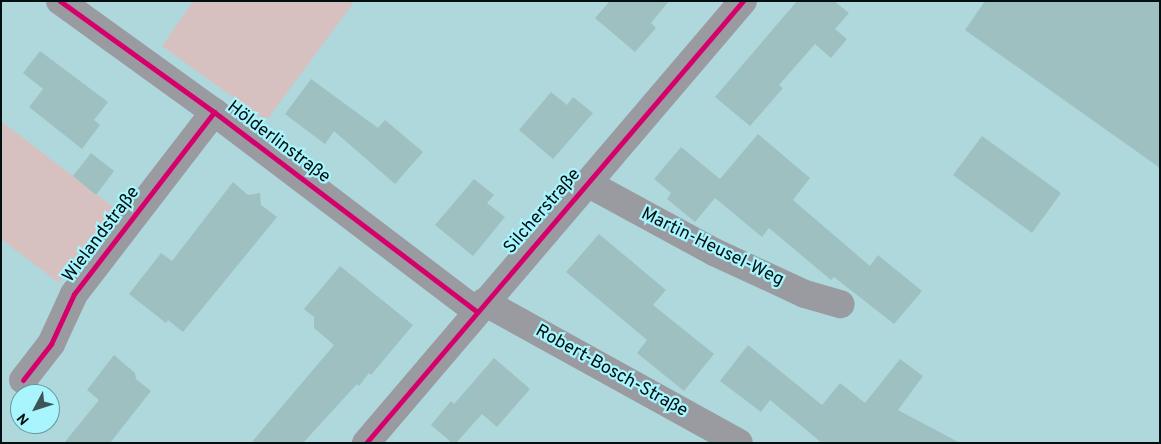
<!DOCTYPE html>
<html>
<head>
<meta charset="utf-8">
<style>
	body { margin:0 }
	#map { position:relative; width:1161px; height:444px; overflow:hidden; background:#aed8dc; font-family:Overpass,sans-serif }
	div>[style] { position:absolute }
	.green>* { inset:0; background:#d7c1c0 }
	.building>* { inset:0; background:#9fc0c0 }
	.minor>* { height:28px; margin:-14px; padding:0 14px; transform-origin:14px; border-radius:14px; background:#9a9ba1 }
	.cycleway>* { height:5px; margin:-2.5px; padding:0 2.5px; transform-origin:2.5px; border-radius:2.5px; background:#d6006c }
	span { translate:-50% -50%; white-space:nowrap; text-align:center; line-height:1.15; -webkit-text-stroke:4.5px #a8f5fd; paint-order:stroke }
	.street-label { font-size:18px; color:#000f11 }
	.frame { position:absolute; inset:0; border:2px solid #000f11; pointer-events:none }
	.north { position:absolute; left:10px; top:384px; width:50px; height:50px; box-sizing:border-box; background:#a8f5fd; border:1px solid #65999f; border-radius:50%; rotate:230deg; font-size:14px; font-weight:700; line-height:20px; text-align:center; color:#000f11 }
	.north::after { content:''; display:block; margin:auto; width:18px; height:22px; background:#3d5558; clip-path:polygon(50% 0,100% 100%,50% 72%,0 100%) }
</style>
</head>
<body>
<div id="map">
	<div class="green">
		<i style="clip-path:polygon(193px 1px,355px 1px,266px 121px,162px 46px)"></i>
		<i style="clip-path:polygon(1px 121px,116px 209px,59px 283px,1px 239px)"></i>
	</div>
	<div class="building">
		<i style="clip-path:polygon(610px 1px,669px 1px,651px 23px,656px 28px,635px 52px,595px 18px)"></i>
		<i style="clip-path:polygon(797px 1px,834px 1px,849px 13px,835px 29px,847px 39px,831px 58px,815px 44px,779px 85px,783px 88px,750px 126px,715px 97px)"></i>
		<i style="clip-path:polygon(985px 1px,1160px 1px,1160px 168px,965px 30px)"></i>
		<i style="clip-path:polygon(40px 51px,108px 102px,94px 120px,100px 125px,82px 149px,29px 107px,43px 89px,23px 73px)"></i>
		<i style="clip-path:polygon(311px 79px,378px 128px,385px 120px,423px 152px,395px 184px,334px 131px,325px 144px,285px 114px)"></i>
		<i style="clip-path:polygon(551px 92px,567px 105px,573px 97px,593px 113px,553px 159px,519px 130px)"></i>
		<i style="clip-path:polygon(758px 134px,810px 178px,793px 200px,870px 266px,878px 255px,922px 291px,894px 324px,834px 277px,831px 280px,769px 228px,762px 237px,715px 198px,695px 222px,667px 199px,671px 193px,654px 179px,681px 147px,720px 179px)"></i>
		<i style="clip-path:polygon(982px 136px,1061px 193px,1032px 233px,953px 175px)"></i>
		<i style="clip-path:polygon(91px 153px,114px 171px,96px 195px,73px 176px)"></i>
		<i style="clip-path:polygon(474px 179px,494px 195px,487px 203px,505px 217px,473px 256px,435px 225px)"></i>
		<i style="clip-path:polygon(233px 182px,248px 195px,260px 193px,261px 205px,277px 217px,183px 332px,168px 320px,166px 323px,129px 294px,161px 253px,172px 261px)"></i>
		<i style="clip-path:polygon(599px 234px,666px 290px,653px 305px,714px 354px,684px 391px,637px 353px,647px 340px,566px 272px)"></i>
		<i style="clip-path:polygon(340px 266px,413px 325px,371px 375px,369px 373px,359px 386px,357px 384px,303px 443px,251px 443px,334px 345px,314px 328px,314px 317px,304px 309px)"></i>
		<i style="clip-path:polygon(748px 345px,822px 405px,840px 383px,865px 403px,900px 359px,923px 376px,898px 410px,960px 443px,822px 443px,770px 400px,761px 412px,720px 381px)"></i>
		<i style="clip-path:polygon(114px 355px,135px 373px,136px 379px,151px 391px,110px 443px,64px 443px,99px 400px,87px 390px)"></i>
		<i style="clip-path:polygon(494px 358px,530px 389px,497px 427px,482px 414px,456px 443px,452px 443px,431px 425px,451px 401px,454px 404px)"></i>
	</div>
	<div class="minor">
		<i style="left:60px;top:1px;width:190px;rotate:35.8deg"></i>
		<i style="left:214px;top:112px;width:329px;rotate:37.2deg"></i>
		<i style="left:587px;top:183px;width:145px;rotate:28.5deg"></i>
		<i style="left:714px;top:252px;width:100px;rotate:24.8deg"></i>
		<i style="left:805px;top:294px;width:37px;rotate:16deg"></i>
		<i style="left:484px;top:302px;width:291px;rotate:28.9deg"></i>
		<i style="left:23px;top:380px;width:46px;rotate:-52.1deg"></i>
		<i style="left:51px;top:344px;width:55px;rotate:-65.3deg"></i>
		<i style="left:74px;top:294px;width:230px;rotate:-52.4deg"></i>
		<i style="left:366px;top:443px;width:581px;rotate:-49.54deg"></i>
	</div>
	<div class="cycleway">
		<i style="left:60px;top:1px;width:190px;rotate:35.8deg"></i>
		<i style="left:214px;top:112px;width:329px;rotate:37.2deg"></i>
		<i style="left:23px;top:380px;width:46px;rotate:-52.1deg"></i>
		<i style="left:51px;top:344px;width:55px;rotate:-65.3deg"></i>
		<i style="left:74px;top:294px;width:230px;rotate:-52.4deg"></i>
		<i style="left:366px;top:443px;width:581px;rotate:-49.54deg"></i>
	</div>
	<div class="street-label">
		<span style="left:278px;top:143px;rotate:37deg">Hölderlinstraße</span>
		<span style="left:543px;top:212px;rotate:-49deg">Silcherstraße</span>
		<span style="left:102px;top:235px;rotate:-53deg">Wielandstraße</span>
		<span style="left:712px;top:248px;rotate:26deg">Martin-Heusel-Weg</span>
		<span style="left:611px;top:372px;rotate:29deg">Robert-Bosch-Straße</span>
	</div>
	<div class="frame"></div>
	<div class="north">N</div>
</div>
</body>
</html>
